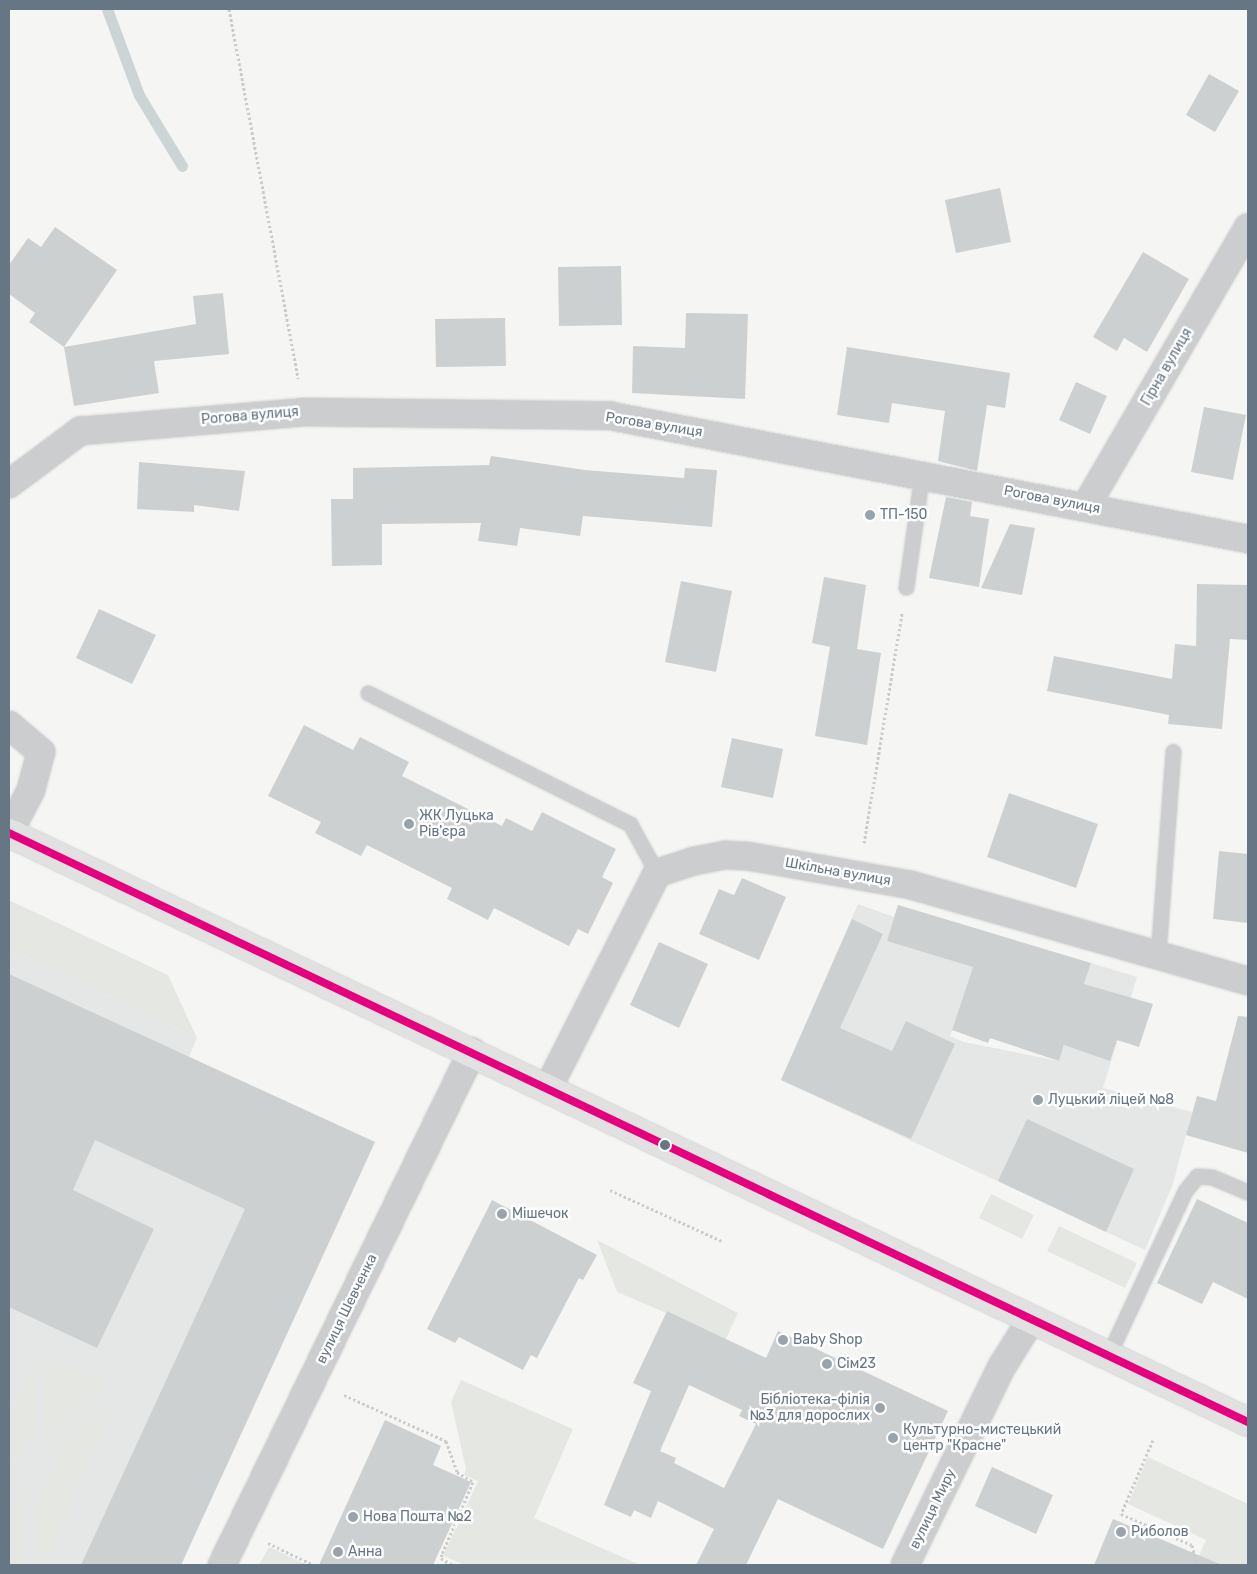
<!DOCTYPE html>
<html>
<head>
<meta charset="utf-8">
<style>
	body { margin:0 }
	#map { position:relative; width:1257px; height:1574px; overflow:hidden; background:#f5f6f4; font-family:Rubik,sans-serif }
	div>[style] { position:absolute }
	.built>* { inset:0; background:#e5e7e7 }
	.green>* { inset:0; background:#e5e8e2 }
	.stream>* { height:11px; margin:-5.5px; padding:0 5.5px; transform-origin:5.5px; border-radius:5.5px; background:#ccd4d6 }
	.building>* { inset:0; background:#cdd0d0 }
	.path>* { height:3px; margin-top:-1.5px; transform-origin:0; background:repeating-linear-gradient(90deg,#cacbca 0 2.5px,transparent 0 5px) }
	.roads { filter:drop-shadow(0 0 1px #d1d2d2) drop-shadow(0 0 1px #d1d2d2) }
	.service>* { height:15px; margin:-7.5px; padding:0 7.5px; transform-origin:7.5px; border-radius:7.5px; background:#cbcdce }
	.minor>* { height:28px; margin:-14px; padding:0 14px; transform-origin:14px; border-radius:14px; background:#cbcdce }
	.primary>* { height:28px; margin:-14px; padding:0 14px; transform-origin:14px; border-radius:14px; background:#e0e1e0 }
	.bus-1>* { height:8px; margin:-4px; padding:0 4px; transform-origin:4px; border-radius:4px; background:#e5007d }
	.dots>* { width:14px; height:14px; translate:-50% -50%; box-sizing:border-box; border:2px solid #fff; border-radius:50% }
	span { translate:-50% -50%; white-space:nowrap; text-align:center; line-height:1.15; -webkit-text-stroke:5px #fff; paint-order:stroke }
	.street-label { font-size:14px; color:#667684 }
	.poi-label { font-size:14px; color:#667684 }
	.left { translate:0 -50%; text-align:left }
	.right { translate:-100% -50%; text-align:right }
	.frame { position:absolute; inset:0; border:10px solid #667684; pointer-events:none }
</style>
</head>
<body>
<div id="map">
	<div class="built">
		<i style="clip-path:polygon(858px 904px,894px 917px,898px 905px,985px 931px,950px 1036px,964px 1042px,1059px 1061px,1091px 963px,1137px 977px,1103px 1088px,1192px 1112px,1173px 1184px,1145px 1250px,781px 1080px)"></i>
		<i style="clip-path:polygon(9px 949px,197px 1038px,189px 1057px,375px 1142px,181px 1565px,9px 1565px)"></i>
	</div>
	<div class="green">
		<i style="clip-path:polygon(9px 900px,168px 975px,197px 1038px,9px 949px)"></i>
		<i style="clip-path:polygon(991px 1194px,1034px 1215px,1022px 1239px,979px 1218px)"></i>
		<i style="clip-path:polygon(1059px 1226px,1137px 1263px,1125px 1288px,1047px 1251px)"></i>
		<i style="clip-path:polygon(597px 1240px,738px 1313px,726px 1339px,667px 1311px,666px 1313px,617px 1292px)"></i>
		<i style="clip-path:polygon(46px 1358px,96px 1379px,106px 1386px,49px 1443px,46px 1441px)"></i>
		<i style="clip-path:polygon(37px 1363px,36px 1440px,25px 1443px,19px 1450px,11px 1474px,15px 1486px,9px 1491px,9px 1419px)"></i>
		<i style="clip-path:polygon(461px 1380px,573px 1429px,534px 1518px,640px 1565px,465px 1565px,443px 1556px,478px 1481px,464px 1475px,466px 1469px,451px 1402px)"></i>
		<i style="clip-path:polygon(113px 1398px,112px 1408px,104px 1425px,107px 1428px,44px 1562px,35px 1554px,35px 1495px,45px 1491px,59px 1464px,56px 1451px)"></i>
		<i style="clip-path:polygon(1148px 1457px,1248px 1504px,1248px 1565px,1195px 1565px,1206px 1540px,1128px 1504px)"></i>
		<i style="clip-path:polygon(21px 1494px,25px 1495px,22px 1559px,17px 1565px,9px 1565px,9px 1504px)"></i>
		<i style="clip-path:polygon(269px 1547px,307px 1565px,259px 1565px)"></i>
	</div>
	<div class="stream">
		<i style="left:107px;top:9px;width:92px;rotate:69.6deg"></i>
		<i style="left:139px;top:95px;width:83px;rotate:58.8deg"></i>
	</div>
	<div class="building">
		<i style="clip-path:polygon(1209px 74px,1239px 91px,1215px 132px,1186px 115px)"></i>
		<i style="clip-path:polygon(1000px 188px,1011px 242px,956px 253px,945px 200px)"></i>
		<i style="clip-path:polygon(55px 227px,117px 270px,64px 347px,29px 322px,35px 313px,9px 294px,9px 265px,28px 238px,41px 247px)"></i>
		<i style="clip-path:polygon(1143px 252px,1189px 279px,1147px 352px,1124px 338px,1117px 351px,1093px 337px)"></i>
		<i style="clip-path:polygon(621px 266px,622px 325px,559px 326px,558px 267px)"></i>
		<i style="clip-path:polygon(223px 293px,229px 354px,154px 361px,159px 393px,74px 406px,64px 347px,196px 324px,193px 296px)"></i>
		<i style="clip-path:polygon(686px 313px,748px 314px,745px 399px,632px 393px,633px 346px,685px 348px)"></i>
		<i style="clip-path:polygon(505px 318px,506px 366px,436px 367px,435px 319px)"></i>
		<i style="clip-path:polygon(847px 347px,1010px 373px,1005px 408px,987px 405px,977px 471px,938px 461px,945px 411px,892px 403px,889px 423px,837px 415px)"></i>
		<i style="clip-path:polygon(1076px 382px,1107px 396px,1090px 434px,1059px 420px)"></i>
		<i style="clip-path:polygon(1204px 407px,1246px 415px,1233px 480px,1191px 472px)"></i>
		<i style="clip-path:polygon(491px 456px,585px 470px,684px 478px,685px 468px,717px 470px,712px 527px,583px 516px,580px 536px,520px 528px,517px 546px,478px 541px,481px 523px,382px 524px,382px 565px,332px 566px,331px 499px,353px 499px,353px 468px,489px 465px)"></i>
		<i style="clip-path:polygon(139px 462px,245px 471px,239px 511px,194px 505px,194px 512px,137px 509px)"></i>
		<i style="clip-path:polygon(946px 497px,972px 502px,970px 516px,989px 519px,979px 587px,929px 578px)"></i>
		<i style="clip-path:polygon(1010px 524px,1035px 528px,1022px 595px,981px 588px)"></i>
		<i style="clip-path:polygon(824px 577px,866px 585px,857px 649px,881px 653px,867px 745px,815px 736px,830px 647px,812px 643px)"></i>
		<i style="clip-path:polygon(681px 581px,732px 591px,716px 672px,665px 662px)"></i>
		<i style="clip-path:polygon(1197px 584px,1248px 585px,1248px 640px,1230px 639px,1222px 729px,1168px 724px,1169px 715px,1047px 691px,1054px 656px,1172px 679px,1175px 644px,1196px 646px)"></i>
		<i style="clip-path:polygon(99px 609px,156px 635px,132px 684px,76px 658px)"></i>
		<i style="clip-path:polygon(304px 725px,353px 750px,360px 737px,409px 762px,402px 776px,502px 826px,506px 818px,532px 831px,542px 812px,616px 849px,602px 877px,613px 883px,588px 934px,578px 929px,569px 946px,494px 908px,488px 920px,447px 899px,452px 888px,367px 845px,361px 856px,315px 833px,321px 822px,268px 796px)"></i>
		<i style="clip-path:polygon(732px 738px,783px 749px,773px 798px,721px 787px)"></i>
		<i style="clip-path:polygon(1009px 793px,1098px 824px,1076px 888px,987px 857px)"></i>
		<i style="clip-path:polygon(1219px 851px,1248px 854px,1248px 923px,1213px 919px)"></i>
		<i style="clip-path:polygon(742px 878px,786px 897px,759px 960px,699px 934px,719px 889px,734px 895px)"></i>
		<i style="clip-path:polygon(898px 905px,1091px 963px,1084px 984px,1153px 1004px,1139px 1047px,1117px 1040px,1110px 1061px,1064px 1045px,1059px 1061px,990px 1038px,988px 1043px,952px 1030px,973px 967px,887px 941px)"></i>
		<i style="clip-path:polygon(852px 919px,883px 934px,840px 1028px,892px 1051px,906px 1021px,955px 1044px,911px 1139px,781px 1080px)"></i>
		<i style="clip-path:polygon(659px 942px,708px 964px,679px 1028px,630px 1005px)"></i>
		<i style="clip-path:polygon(9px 974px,375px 1142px,181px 1565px,81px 1565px,245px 1209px,95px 1140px,73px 1190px,154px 1229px,97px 1348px,9px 1307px)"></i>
		<i style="clip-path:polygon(1238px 1016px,1248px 1017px,1248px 1153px,1186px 1135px,1197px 1096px,1216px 1101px)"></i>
		<i style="clip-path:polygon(1027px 1119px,1134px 1169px,1106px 1232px,998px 1181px)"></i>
		<i style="clip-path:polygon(1197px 1199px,1248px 1223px,1248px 1299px,1213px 1282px,1202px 1304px,1157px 1283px)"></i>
		<i style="clip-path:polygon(492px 1200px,597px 1255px,583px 1280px,579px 1278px,537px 1358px,531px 1355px,523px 1370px,459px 1337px,455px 1343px,427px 1329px)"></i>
		<i style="clip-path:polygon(evenodd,667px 1311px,766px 1358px,778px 1331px,948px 1411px,883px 1549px,778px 1499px,746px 1565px,696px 1565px,714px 1529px,658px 1501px,651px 1518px,634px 1510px,631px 1517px,604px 1505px,651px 1391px,633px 1383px,667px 1311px,689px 1385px,742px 1410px,739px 1416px,756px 1424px,724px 1488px,674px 1463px,676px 1458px,660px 1451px,689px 1385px)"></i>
		<i style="clip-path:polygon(385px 1420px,441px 1446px,433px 1465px,471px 1482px,433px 1565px,319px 1565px)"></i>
		<i style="clip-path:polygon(992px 1467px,1053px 1495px,1036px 1534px,975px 1506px)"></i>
		<i style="clip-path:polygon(1113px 1519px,1222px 1565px,1094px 1565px)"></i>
	</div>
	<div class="path">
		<i style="left:229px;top:9px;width:376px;rotate:79.4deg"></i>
		<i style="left:864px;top:843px;width:233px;rotate:-80.6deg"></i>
		<i style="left:610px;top:1190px;width:125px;rotate:24.5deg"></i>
		<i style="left:344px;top:1395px;width:112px;rotate:24.3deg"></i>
		<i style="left:446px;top:1441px;width:33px;rotate:70deg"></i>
		<i style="left:457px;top:1472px;width:19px;rotate:32deg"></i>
		<i style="left:473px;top:1482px;width:78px;rotate:113.3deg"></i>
		<i style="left:442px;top:1554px;width:4px;rotate:104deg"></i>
		<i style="left:441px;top:1558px;width:13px;rotate:32deg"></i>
		<i style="left:1153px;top:1440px;width:81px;rotate:113.4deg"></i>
		<i style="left:1121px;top:1514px;width:77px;rotate:23.6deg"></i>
		<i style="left:1192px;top:1545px;width:21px;rotate:76deg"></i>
		<i style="left:268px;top:1543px;width:51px;rotate:25.6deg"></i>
	</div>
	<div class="roads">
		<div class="service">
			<i style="left:906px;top:587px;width:115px;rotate:-82deg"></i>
			<i style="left:368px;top:693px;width:293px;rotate:26.6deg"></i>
			<i style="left:630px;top:824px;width:56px;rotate:61.1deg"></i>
			<i style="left:1158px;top:955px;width:204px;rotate:-85.8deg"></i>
			<i style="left:1108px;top:1356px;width:182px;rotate:-65deg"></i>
			<i style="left:1185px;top:1191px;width:19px;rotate:-51deg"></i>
			<i style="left:1197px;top:1176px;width:15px;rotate:4deg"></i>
			<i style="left:1212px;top:1177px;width:39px;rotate:23deg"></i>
		</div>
		<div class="minor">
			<i style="left:9px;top:484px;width:89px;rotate:-36.7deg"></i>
			<i style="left:80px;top:431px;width:225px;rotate:-4.8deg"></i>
			<i style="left:304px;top:412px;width:307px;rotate:0.7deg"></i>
			<i style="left:611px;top:416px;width:649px;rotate:10.93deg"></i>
			<i style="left:1086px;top:506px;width:322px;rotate:-59.8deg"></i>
			<i style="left:9px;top:725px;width:42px;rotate:40.2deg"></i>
			<i style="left:41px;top:752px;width:39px;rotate:105deg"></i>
			<i style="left:31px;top:790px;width:47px;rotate:117.6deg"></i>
			<i style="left:548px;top:1088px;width:241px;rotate:-63.1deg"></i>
			<i style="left:657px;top:873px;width:39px;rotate:-18deg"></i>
			<i style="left:694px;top:861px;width:32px;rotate:-11deg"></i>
			<i style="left:725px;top:855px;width:22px;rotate:3deg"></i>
			<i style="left:747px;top:856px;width:167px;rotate:10deg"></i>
			<i style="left:911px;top:885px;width:350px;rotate:15.9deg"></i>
			<i style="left:222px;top:1565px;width:571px;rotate:-64.02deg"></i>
			<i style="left:905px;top:1565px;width:219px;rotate:-64deg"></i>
			<i style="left:1001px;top:1368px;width:57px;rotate:-58deg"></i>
		</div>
		<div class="primary">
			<i style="left:9px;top:833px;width:1372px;rotate:25.43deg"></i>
		</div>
	</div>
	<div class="bus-1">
		<i style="left:9px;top:833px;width:1372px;rotate:25.43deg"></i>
	</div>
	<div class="dots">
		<i style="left:870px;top:515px;background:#98a3ab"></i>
		<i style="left:409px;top:824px;background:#98a3ab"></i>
		<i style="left:1038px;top:1100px;background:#98a3ab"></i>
		<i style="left:665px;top:1145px;background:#667684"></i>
		<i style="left:502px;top:1214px;background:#98a3ab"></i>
		<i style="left:783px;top:1340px;background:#98a3ab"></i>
		<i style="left:827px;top:1364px;background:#98a3ab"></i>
		<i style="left:880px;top:1408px;background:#98a3ab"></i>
		<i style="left:893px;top:1438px;background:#98a3ab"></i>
		<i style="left:353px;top:1517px;background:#98a3ab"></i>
		<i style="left:1121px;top:1532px;background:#98a3ab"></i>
		<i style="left:338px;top:1552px;background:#98a3ab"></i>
	</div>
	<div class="street-label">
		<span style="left:1167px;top:367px;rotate:-60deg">Гірна вулиця</span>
		<span style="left:250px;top:416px;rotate:-5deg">Рогова вулиця</span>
		<span style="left:654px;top:425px;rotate:9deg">Рогова вулиця</span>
		<span style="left:1052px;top:500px;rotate:11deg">Рогова вулиця</span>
		<span style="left:838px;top:872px;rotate:10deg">Шкільна вулиця</span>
		<span style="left:347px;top:1309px;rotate:-64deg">вулиця Шевченка</span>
		<span style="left:933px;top:1509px;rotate:-64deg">вулиця Миру</span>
	</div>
	<div class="poi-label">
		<span class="left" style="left:880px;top:515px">ТП-150</span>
		<span class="left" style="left:419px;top:824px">ЖК Луцька<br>Рів'єра</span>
		<span class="left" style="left:1048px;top:1100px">Луцький ліцей №8</span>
		<span class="left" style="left:512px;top:1214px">Мішечок</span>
		<span class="left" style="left:793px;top:1340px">Baby Shop</span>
		<span class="left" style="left:837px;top:1364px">Сім23</span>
		<span class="right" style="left:870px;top:1408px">Бібліотека-філія<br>№3 для дорослих</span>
		<span class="left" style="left:903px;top:1438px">Культурно-мистецький<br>центр "Красне"</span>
		<span class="left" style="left:363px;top:1517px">Нова Пошта №2</span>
		<span class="left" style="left:1131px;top:1532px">Риболов</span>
		<span class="left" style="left:348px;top:1552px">Анна</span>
	</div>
	<div class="frame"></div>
</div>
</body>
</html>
